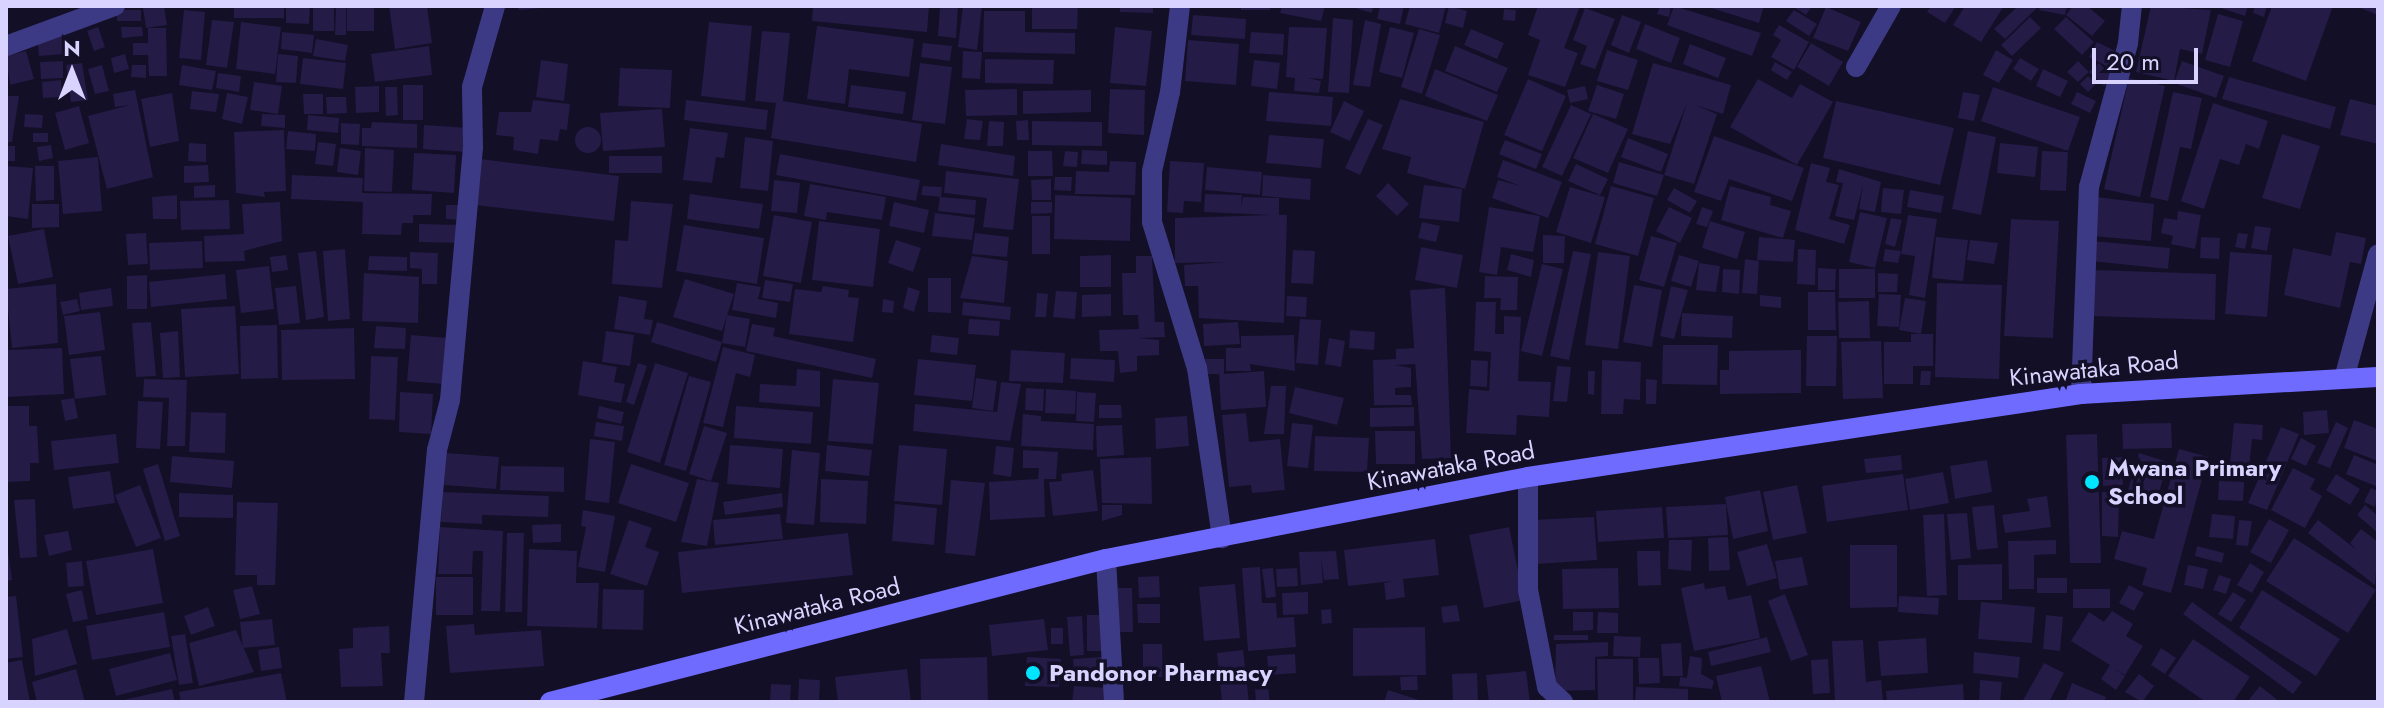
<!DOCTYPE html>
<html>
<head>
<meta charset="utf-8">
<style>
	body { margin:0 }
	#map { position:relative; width:2384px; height:708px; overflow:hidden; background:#130f26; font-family:Jost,sans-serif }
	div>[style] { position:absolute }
	.building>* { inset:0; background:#241b47 }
	.round { border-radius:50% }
	.street>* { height:20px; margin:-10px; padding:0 10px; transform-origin:10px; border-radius:10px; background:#3d3a85 }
	.secondary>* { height:20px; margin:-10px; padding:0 10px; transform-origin:10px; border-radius:10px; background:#6f6bff }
	.dots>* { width:22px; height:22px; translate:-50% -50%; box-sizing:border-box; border:4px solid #130f26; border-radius:50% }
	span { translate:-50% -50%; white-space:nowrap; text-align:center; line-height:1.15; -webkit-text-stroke:7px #130f26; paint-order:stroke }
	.street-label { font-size:24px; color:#d9d4ff }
	.poi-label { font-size:24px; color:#d9d4ff; font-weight:700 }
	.left { translate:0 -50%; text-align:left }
	.frame { position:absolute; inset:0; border:8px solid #d9d4ff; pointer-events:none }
	.north { position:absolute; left:32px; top:32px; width:80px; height:80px; -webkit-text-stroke:6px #130f26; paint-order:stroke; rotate:0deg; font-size:22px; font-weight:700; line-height:32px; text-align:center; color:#d9d4ff }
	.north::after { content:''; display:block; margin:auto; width:28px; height:36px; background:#d9d4ff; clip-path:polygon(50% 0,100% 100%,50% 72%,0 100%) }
	.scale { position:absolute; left:2092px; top:48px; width:106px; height:36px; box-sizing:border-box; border:4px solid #d9d4ff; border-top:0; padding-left:10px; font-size:24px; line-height:28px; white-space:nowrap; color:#d9d4ff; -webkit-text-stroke:6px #130f26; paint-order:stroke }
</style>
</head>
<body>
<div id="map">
	<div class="building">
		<i style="clip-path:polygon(155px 6px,164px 6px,167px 25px,146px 28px,143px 8px)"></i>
		<i style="clip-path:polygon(234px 6px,284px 6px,284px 18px,234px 18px)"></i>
		<i style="clip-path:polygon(286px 6px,310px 6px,309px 24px,286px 23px)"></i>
		<i style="clip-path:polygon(313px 6px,334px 6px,334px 31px,313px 31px)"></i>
		<i style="clip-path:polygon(347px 6px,374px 6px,374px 31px,347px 31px)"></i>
		<i style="clip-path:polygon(389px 6px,427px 6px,432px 43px,395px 49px)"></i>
		<i style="clip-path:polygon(518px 6px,541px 6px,541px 8px,519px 10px)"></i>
		<i style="clip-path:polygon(813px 6px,929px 6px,927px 32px,812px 21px)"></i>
		<i style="clip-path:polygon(940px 6px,958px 6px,956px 38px,938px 36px)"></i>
		<i style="clip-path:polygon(963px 6px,982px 6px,977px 50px,958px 47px)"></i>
		<i style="clip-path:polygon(1032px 6px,1078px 6px,1077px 29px,1032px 29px)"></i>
		<i style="clip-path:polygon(1120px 6px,1153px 6px,1153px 13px,1120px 12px)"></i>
		<i style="clip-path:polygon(1241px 6px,1270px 6px,1270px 10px,1241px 10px)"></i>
		<i style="clip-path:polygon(1282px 6px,1325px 6px,1321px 21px,1280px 13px)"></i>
		<i style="clip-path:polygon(1348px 6px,1373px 6px,1372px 13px)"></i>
		<i style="clip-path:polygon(1380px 6px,1404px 6px,1400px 24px,1377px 19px)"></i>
		<i style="clip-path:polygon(1410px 6px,1446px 6px,1439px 33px,1405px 24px)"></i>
		<i style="clip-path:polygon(1449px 6px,1467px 11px,1463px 28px,1445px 23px)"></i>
		<i style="clip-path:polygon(1538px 6px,1580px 6px,1564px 48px,1578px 53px,1565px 87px,1528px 75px,1540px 40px,1528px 35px)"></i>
		<i style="clip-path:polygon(1660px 6px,1671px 6px,1669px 17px,1657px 14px)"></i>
		<i style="clip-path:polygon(1674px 6px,1761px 33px,1752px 56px,1667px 25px)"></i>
		<i style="clip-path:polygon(1705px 6px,1764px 6px,1759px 23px)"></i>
		<i style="clip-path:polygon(1792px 6px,1812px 6px,1806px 15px)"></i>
		<i style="clip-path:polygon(1931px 6px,1956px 6px,1945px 23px,1927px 12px)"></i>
		<i style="clip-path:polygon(1965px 6px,2004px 6px,1981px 42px,1953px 25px)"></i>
		<i style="clip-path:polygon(2018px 6px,2039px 6px,2005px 39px,1994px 29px)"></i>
		<i style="clip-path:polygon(2040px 6px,2067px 6px,2065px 15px,2039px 10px)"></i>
		<i style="clip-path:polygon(2073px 6px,2087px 6px,2105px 21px,2092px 36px,2066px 15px)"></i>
		<i style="clip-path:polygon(2151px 6px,2211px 10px,2202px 54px,2180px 49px,2174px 81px,2136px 72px)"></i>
		<i style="clip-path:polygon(2215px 6px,2248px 6px,2245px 16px)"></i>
		<i style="clip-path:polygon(2255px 6px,2267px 6px,2264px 17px,2253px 13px)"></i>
		<i style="clip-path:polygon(2272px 6px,2333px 6px,2306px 81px,2252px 61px)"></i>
		<i style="clip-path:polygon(2355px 6px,2378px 6px,2378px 15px)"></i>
		<i style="clip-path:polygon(336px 7px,346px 7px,346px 35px,335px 35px)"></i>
		<i style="clip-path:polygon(1826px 7px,1861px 22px,1848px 51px,1813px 38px)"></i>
		<i style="clip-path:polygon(1585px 8px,1615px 19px,1595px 69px,1580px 64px,1587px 46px,1573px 40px)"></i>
		<i style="clip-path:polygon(1504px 9px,1516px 10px,1515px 21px,1503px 20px)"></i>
		<i style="clip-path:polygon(117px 10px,141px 10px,141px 21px,117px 21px)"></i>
		<i style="clip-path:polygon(184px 10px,205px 12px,201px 60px,179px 58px)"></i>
		<i style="clip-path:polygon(1794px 10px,1817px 24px,1809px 36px,1786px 21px)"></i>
		<i style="clip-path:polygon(984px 11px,1025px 11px,1025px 32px,1075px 33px,1075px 54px,983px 52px)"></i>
		<i style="clip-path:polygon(2218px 14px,2243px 21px,2230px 67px,2205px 60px)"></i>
		<i style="clip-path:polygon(1193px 15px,1246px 19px,1245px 39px,1191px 35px)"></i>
		<i style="clip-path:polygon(1622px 15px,1641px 22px,1629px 53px,1611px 45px)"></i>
		<i style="clip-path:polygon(2030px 17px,2041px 28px,2012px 56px,2001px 45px)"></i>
		<i style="clip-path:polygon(2066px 17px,2094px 42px,2082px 55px,2054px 29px)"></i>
		<i style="clip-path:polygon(1333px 18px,1353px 20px,1349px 93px,1328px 92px)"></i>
		<i style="clip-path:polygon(212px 20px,234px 22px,227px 68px,206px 65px)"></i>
		<i style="clip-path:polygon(1365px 20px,1381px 24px,1370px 87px,1353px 85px)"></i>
		<i style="clip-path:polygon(241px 22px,281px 27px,275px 74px,236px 69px)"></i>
		<i style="clip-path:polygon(709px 22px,752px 26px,745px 101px,701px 96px)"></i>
		<i style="clip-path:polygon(1645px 24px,1680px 38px,1671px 63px,1636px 49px)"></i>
		<i style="clip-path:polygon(1779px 25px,1809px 42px,1794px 70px,1771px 57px,1781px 40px,1773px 35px)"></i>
		<i style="clip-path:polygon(817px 26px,914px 39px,909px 77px,849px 69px,845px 104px,807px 99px)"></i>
		<i style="clip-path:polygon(98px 27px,105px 47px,94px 51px,87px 31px)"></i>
		<i style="clip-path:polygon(121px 27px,142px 27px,143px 36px,122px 38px)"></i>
		<i style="clip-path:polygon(1115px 27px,1152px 31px,1146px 86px,1110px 83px)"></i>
		<i style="clip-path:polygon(1289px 27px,1327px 28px,1323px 79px,1308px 78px,1321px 81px,1319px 93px,1294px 91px,1295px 78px,1286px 77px)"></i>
		<i style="clip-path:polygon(1390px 27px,1414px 33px,1402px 78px,1379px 72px)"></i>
		<i style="clip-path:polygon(148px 28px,166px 28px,167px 76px,149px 76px,148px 55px,133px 55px,133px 43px,148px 43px)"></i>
		<i style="clip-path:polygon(1419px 29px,1440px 35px,1422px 94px,1401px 87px)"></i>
		<i style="clip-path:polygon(1471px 29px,1504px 43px,1497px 59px,1464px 45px)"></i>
		<i style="clip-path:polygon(762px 31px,790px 33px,783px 101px,922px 124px,916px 162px,771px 138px,776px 103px,755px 101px)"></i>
		<i style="clip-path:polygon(282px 32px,314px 35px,312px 53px,281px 49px)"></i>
		<i style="clip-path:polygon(1251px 32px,1284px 34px,1283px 55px,1249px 53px)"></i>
		<i style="clip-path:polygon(63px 33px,65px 54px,39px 56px,37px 35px)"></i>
		<i style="clip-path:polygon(316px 39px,348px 45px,345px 61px,313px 56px)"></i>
		<i style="clip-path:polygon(1188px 40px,1239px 44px,1236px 85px,1185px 81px)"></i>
		<i style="clip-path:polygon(2097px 42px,2119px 53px,2110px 68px,2089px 57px)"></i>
		<i style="clip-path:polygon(923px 43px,952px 46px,950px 61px,921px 57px)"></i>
		<i style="clip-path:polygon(1811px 43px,1843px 62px,1829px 86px,1797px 67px)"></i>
		<i style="clip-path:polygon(1690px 44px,1726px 58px,1718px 78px,1683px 64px)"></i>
		<i style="clip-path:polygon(429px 46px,432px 75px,375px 82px,371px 54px)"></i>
		<i style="clip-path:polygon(1455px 46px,1508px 68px,1497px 92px,1445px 71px)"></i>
		<i style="clip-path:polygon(1607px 50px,1638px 60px,1628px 90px,1597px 81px)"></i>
		<i style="clip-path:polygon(1996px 50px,2013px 60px,1999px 83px,1983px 75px)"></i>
		<i style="clip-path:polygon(26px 51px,34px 79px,10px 85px,6px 56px)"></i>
		<i style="clip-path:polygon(963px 51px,982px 52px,980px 79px,962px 78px)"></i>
		<i style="clip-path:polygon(125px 54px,129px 69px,114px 73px,111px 58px)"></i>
		<i style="clip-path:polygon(278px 54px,298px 56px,296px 83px,276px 82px)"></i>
		<i style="clip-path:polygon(303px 58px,346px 63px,343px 89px,300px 84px)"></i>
		<i style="clip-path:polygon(2020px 58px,2039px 69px,2031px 81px,2013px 69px)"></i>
		<i style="clip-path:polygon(985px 59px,1054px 60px,1053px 84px,985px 83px)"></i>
		<i style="clip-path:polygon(541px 60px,568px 64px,564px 101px,536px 97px)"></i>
		<i style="clip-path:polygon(1254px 60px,1280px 63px,1277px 89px,1251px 86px)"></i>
		<i style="clip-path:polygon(63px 61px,63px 78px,41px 79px,40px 62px)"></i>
		<i style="clip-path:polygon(2078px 61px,2089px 72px,2078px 82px,2067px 72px)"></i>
		<i style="clip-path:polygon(2182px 61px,2224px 76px,2216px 98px,2174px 83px)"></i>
		<i style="clip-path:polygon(1775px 62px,1792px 72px,1787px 80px,1771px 70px)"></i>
		<i style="clip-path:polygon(82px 63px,88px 100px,71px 102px,66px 65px)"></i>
		<i style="clip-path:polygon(920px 63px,952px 67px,945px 124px,912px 120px)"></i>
		<i style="clip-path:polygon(1653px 63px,1731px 85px,1723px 114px,1695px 105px,1717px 114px,1694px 184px,1664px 175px,1687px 103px,1670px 144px,1632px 134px)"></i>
		<i style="clip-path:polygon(2099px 63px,2113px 77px,2104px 86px,2089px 72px)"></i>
		<i style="clip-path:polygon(102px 65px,109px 91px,95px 94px,88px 69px)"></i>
		<i style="clip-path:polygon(132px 65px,146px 65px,146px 78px,131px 77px)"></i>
		<i style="clip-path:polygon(182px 65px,216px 71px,212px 90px,179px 85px)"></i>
		<i style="clip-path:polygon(620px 68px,672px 70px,670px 108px,618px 106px)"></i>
		<i style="clip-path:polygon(1435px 69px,1498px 95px,1487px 121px,1425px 96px)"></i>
		<i style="clip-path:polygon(2043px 69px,2068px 81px,2060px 97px,2036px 86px)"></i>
		<i style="clip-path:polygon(218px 73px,241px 76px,239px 92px,216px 88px)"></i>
		<i style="clip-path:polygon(2088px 76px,2096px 84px,2088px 92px,2080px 84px)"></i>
		<i style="clip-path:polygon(2229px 77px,2336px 107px,2330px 129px,2222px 99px)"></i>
		<i style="clip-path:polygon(2129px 78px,2165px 86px,2140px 197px,2104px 189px)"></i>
		<i style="clip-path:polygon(1528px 79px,1566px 96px,1542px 151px,1504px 135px)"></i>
		<i style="clip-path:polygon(1758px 79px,1792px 98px,1800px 84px,1833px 102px,1797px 165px,1730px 127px)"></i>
		<i style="clip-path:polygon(61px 80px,62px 97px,43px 98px,42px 82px)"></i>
		<i style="clip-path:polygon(254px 82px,282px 86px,278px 114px,250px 110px)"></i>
		<i style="clip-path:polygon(403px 85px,423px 85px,423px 120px,403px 120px)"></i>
		<i style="clip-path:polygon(851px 85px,906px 92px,903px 114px,848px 107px)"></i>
		<i style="clip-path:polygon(1597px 85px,1624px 94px,1616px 119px,1588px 111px)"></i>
		<i style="clip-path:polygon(379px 86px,379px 112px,356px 113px,355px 87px)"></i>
		<i style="clip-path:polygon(1585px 86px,1588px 99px,1570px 103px,1567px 90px)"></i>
		<i style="clip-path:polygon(385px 87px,397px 87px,398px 115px,386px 116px)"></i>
		<i style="clip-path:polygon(1993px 87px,2080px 117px,2068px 151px,1981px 121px)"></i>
		<i style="clip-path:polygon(1017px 89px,1017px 115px,966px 116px,965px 90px)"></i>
		<i style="clip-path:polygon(1110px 89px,1145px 90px,1144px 135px,1108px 133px)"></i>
		<i style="clip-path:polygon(135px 90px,153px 177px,107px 189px,88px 116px,130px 105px,115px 107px,113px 94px)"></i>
		<i style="clip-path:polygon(1091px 90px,1091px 112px,1023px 114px,1023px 91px)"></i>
		<i style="clip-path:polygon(192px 91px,219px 94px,216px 112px,190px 109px)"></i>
		<i style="clip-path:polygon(1269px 92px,1333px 97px,1331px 126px,1266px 121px)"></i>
		<i style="clip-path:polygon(1963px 92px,1980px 95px,1974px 121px,1958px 118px)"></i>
		<i style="clip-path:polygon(2077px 92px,2096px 101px,2090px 113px,2071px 104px)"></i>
		<i style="clip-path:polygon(2173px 92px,2202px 98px,2191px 149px,2180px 147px,2168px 201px,2150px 197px)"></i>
		<i style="clip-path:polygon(172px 93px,179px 141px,150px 147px,141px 99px)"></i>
		<i style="clip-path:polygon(227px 93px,248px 97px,242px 124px,222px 119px)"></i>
		<i style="clip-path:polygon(303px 94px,323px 94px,323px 114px,304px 114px)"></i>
		<i style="clip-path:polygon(6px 96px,19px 96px,12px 142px,6px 142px)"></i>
		<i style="clip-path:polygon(326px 97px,346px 97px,347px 113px,327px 114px)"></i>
		<i style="clip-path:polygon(1400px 99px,1484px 122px,1465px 189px,1407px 173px,1411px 157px,1382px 149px)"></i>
		<i style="clip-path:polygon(2350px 99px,2378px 106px,2378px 144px,2340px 135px)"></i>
		<i style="clip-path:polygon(533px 100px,570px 104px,567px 130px,560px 129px,558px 141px,540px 139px,538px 154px,513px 150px,514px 137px,496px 135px,499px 112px,531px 112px)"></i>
		<i style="clip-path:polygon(686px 100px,768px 110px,766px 130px,684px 120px)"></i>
		<i style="clip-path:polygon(1344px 101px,1364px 111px,1350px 141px,1330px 132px)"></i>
		<i style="clip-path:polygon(1836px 101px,1954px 128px,1940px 185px,1823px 158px)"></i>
		<i style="clip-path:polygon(2213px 103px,2268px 121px,2259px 149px,2246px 144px,2239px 165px,2220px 159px,2204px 209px,2181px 201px)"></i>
		<i style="clip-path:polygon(1571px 105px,1591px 114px,1562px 176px,1542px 167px)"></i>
		<i style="clip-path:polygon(79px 106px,89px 143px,65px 150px,55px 113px)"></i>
		<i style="clip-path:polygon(662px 109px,665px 147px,603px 151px,600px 113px)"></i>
		<i style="clip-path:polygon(25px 114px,43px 115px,42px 128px,24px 127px)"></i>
		<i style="clip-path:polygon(262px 114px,285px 115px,285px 128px,261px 126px)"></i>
		<i style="clip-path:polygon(1593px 114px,1628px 129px,1608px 173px,1573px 158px)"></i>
		<i style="clip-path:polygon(308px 115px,339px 118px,338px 133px,307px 130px)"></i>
		<i style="clip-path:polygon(967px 119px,983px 121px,980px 140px,964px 139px)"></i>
		<i style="clip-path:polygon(1368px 119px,1383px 125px,1360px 175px,1345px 168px)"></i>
		<i style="clip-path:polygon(1028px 120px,1029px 140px,1017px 140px,1016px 121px)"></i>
		<i style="clip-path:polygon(989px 121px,1004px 122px,1003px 146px,987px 146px)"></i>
		<i style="clip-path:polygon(1032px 121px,1102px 122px,1102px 146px,1032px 145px)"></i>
		<i style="clip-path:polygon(372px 122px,417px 124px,417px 148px,362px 146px,362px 128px,371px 128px)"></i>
		<i style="clip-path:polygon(341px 123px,360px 124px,359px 145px,341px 144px)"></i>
		<i style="clip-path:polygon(424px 125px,468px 128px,466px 152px,423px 149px)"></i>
		<i class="round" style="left:575px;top:127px;width:26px;height:26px"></i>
		<i style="clip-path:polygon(690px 128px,728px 133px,724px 158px,716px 157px,712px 183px,683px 180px)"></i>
		<i style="clip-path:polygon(284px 130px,286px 191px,264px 192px,265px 197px,236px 193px,234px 132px)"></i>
		<i style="clip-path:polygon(288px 131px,316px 134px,315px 151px,286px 149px)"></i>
		<i style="clip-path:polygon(1968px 131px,1996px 137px,1981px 215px,1952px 209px)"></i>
		<i style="clip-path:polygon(33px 133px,48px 133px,48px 142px,33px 142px)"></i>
		<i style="clip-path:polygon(2282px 134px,2320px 146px,2300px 209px,2262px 198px)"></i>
		<i style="clip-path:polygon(1269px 135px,1324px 139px,1321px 168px,1266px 163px)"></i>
		<i style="clip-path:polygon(1714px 136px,1804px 168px,1792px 201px,1729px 179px,1721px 201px,1694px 192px)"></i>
		<i style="clip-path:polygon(745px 137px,773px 141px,768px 191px,740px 188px)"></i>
		<i style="clip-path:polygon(1628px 138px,1668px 154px,1661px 172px,1621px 157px)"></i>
		<i style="clip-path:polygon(1505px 140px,1542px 154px,1536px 169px,1499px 154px)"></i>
		<i style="clip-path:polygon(318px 142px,336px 144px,333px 166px,315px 164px)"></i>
		<i style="clip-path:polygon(189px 143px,206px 144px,206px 162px,188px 161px)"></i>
		<i style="clip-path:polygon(2000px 143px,2038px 147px,2035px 177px,1997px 173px)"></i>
		<i style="clip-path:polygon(941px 144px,1015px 156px,1013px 176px,938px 165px)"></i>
		<i style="clip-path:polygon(51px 145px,53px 158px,39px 161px,37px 147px)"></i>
		<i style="clip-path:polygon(6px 146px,15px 146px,15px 161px,6px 161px)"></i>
		<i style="clip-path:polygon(340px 148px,361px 151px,358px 175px,337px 172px)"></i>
		<i style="clip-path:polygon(365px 148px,394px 150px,392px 192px,364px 191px)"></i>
		<i style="clip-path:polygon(1082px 150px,1107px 151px,1107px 165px,1081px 164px)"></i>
		<i style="clip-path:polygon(1028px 151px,1052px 151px,1053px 176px,1028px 176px)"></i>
		<i style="clip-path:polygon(1065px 151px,1078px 152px,1077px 167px,1063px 166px)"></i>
		<i style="clip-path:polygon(2042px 151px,2068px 152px,2066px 191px,2040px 190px)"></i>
		<i style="clip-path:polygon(414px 153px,456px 155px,454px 193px,412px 190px)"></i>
		<i style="clip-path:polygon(780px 154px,920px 180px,916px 201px,776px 175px)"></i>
		<i style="clip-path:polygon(609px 156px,662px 156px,662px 173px,609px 173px)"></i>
		<i style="clip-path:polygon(98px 157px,102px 211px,63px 214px,58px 161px)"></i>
		<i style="clip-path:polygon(480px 159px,619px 176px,614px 221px,475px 205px)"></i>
		<i style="clip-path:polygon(1503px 160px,1562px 182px,1548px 218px,1492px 198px,1498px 180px,1520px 186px,1497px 177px)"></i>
		<i style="clip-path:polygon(1110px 161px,1136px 162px,1135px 195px,1075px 194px,1076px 171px,1109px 172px)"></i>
		<i style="clip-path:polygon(1170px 161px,1204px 163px,1201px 202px,1184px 201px,1183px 213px,1167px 212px)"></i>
		<i style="clip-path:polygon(1619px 162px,1664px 175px,1657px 196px,1613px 183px)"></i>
		<i style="clip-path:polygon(1811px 163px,1830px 168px,1826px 182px,1839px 185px,1829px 219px,1850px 225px,1844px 244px,1795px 230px)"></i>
		<i style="clip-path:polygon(1576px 164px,1608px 179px,1600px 195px,1568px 181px)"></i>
		<i style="clip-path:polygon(208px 165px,209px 182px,184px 183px,184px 166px)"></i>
		<i style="clip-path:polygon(6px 166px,33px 168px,28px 219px,6px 216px)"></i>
		<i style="clip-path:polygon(35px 166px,54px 166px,54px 200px,36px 201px)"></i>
		<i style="clip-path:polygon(1207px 167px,1262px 172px,1260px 195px,1205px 190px)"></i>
		<i style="clip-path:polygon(1839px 169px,1881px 182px,1875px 212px,1859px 209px,1863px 185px,1854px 220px,1835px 216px,1843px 183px,1836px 182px)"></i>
		<i style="clip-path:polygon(946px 171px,1019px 179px,1013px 230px,983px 227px,987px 198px,944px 193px)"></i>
		<i style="clip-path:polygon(292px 175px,363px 178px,362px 193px,432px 194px,431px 215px,413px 215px,413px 223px,402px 223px,401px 235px,362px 234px,363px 202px,291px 199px)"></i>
		<i style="clip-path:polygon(1263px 175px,1311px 179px,1310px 200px,1262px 196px)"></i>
		<i style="clip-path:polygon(1055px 177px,1072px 177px,1071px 191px,1054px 190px)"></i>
		<i style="clip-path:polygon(1051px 179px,1051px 200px,1032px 200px,1031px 180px)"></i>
		<i style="clip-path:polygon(774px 180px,800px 183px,797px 213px,771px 211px)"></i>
		<i style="clip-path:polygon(1388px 183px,1409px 204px,1397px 216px,1376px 196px)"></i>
		<i style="clip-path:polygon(810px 184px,886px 197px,882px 220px,827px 212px,826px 220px,804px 216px)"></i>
		<i style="clip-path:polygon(215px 185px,215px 197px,194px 198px,194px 186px)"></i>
		<i style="clip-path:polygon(1424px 185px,1462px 189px,1459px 222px,1419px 218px)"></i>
		<i style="clip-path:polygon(923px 186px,942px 187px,941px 197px,921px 195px)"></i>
		<i style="clip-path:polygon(1611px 186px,1654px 198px,1638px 256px,1595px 244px)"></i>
		<i style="clip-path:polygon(1730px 186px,1771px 197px,1770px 205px,1791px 211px,1783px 238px,1721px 220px)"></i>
		<i style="clip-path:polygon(1570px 187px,1605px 197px,1591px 243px,1556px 232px)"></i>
		<i style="clip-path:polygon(1674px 188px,1697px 201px,1690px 213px,1667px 200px)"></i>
		<i style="clip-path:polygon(1883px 188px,1904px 190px,1901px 214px,1881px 212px)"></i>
		<i style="clip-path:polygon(1910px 190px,1944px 196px,1941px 213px,1907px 207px)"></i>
		<i style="clip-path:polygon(690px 194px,763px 204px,759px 229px,687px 219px)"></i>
		<i style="clip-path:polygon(1205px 194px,1242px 195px,1241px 207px,1243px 197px,1279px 198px,1279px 215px,1287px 215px,1284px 323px,1199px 318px,1198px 286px,1185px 286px,1184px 265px,1226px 262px,1175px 263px,1175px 218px,1274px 215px,1204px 212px)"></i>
		<i style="clip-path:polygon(177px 195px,177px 219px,153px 219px,152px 197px)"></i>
		<i style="clip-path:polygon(1055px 195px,1131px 198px,1130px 241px,1054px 239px)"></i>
		<i style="clip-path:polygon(940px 197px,976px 200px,975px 215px,938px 211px)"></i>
		<i style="clip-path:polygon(2096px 197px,2154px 204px,2151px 241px,2092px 236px)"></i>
		<i style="clip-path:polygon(229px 200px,230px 229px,181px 230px,180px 201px)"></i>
		<i style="clip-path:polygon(631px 201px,673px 204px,662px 288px,612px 284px,615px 240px,628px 241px)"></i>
		<i style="clip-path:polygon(280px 202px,282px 241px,244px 251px,245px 261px,205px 262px,204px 236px,244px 234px,242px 204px)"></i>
		<i style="clip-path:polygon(894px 202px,929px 210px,924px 233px,889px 226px)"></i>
		<i style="clip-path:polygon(1031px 202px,1052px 202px,1052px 213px,1031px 214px)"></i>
		<i style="clip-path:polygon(32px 204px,59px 204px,59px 227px,32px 228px)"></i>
		<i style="clip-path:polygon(446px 205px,464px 205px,464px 220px,446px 219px)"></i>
		<i style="clip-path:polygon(1489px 207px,1540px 216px,1533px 252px,1501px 247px,1497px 275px,1479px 272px)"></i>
		<i style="clip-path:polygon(1669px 207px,1692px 218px,1680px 243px,1656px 231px)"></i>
		<i style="clip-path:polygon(1702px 207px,1713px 211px,1707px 227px,1696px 224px)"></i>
		<i style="clip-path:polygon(2178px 211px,2201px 215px,2195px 249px,2171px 244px,2173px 236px,2161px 233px,2164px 218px,2177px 220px)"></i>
		<i style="clip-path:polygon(1860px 212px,1887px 218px,1875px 268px,1849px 262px)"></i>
		<i style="clip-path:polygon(935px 213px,975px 218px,972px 240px,932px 236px)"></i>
		<i style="clip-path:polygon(774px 215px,812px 222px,801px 283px,763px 276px)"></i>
		<i style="clip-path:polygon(1908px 215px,1937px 219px,1925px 298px,1909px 295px,1915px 256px,1901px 254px)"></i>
		<i style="clip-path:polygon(1032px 216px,1050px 216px,1050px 254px,1032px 254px)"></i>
		<i style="clip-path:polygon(1891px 218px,1902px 220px,1895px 247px,1885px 244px)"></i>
		<i style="clip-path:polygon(2011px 219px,2059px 221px,2053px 338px,2004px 336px)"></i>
		<i style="clip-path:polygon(819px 221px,880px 229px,873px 287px,812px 280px)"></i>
		<i style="clip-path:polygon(1710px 221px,1745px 232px,1737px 259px,1702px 248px)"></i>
		<i style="clip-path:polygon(1422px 222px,1440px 226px,1436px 242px,1418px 238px)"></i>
		<i style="clip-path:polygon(419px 224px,462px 225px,461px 243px,419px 242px)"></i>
		<i style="clip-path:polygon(684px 225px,764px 238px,757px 284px,676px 271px)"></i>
		<i style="clip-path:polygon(2255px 226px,2271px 228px,2267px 251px,2251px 248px)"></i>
		<i style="clip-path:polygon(44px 229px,53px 277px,18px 284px,8px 236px)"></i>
		<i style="clip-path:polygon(2336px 232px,2366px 238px,2361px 264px,2350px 262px,2340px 308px,2284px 295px,2293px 248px,2331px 256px)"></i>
		<i style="clip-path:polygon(146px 233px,148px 264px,128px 265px,126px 234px)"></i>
		<i style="clip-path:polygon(975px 233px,1009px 237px,1007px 257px,972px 254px)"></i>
		<i style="clip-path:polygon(2238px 233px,2248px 234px,2245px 249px,2235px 247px)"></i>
		<i style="clip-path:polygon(1543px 235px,1565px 236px,1564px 263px,1543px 263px)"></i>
		<i style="clip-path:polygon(1651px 236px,1677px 243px,1664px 287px,1639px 280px)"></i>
		<i style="clip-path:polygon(1759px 237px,1795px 240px,1793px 262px,1757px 260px)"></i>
		<i style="clip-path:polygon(1936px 237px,1968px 240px,1963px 281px,1932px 278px)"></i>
		<i style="clip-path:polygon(2201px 237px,2220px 238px,2219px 259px,2200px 258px)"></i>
		<i style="clip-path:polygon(896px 240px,921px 248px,913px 272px,888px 263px)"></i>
		<i style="clip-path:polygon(1970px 240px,1998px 243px,1994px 264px,1967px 260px)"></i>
		<i style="clip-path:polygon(202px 241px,203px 268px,150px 270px,149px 243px)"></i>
		<i style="clip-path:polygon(2092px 241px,2170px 248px,2168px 269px,2091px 261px)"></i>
		<i style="clip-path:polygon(1421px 247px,1463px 255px,1457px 288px,1415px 280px)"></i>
		<i style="clip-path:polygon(345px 249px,350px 319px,328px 321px,323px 251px)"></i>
		<i style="clip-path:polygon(1798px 249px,1816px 250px,1815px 285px,1797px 284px)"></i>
		<i style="clip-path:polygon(1885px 249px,1901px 251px,1898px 263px,1883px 261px)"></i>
		<i style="clip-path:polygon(1293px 250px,1315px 251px,1313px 284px,1291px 283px)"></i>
		<i style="clip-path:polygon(316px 251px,324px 317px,306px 320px,298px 253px)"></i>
		<i style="clip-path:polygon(1573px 251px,1591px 254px,1569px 360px,1550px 356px)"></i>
		<i style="clip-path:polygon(410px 252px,438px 253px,437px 284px,422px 284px,422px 269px,410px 268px)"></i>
		<i style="clip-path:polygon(1598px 252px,1630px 256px,1618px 349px,1585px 345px)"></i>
		<i style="clip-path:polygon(2230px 252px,2272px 255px,2267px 317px,2225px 314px)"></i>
		<i style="clip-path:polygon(1511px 254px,1534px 260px,1531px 277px,1507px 270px)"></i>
		<i style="clip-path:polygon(286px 255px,288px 270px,272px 272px,270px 257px)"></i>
		<i style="clip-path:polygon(1111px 255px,1111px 287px,1080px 287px,1080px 256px)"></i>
		<i style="clip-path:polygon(1679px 255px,1699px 261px,1691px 287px,1671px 281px)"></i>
		<i style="clip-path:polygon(369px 256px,407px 257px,407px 271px,368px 270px)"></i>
		<i style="clip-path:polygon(972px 256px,1008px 261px,1004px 303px,960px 298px)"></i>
		<i style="clip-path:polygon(1136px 256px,1152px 256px,1155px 322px,1164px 322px,1165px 337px,1139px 338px,1159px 340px,1159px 355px,1137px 356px,1137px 371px,1120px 373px,1118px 351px,1100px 351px,1099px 330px,1139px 329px,1138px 315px,1123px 315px,1122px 273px,1136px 273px)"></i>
		<i style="clip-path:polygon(1745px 259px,1759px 261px,1757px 294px,1742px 293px)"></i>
		<i style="clip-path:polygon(1699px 263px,1720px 266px,1716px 292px,1696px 290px)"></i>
		<i style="clip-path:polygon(1542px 264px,1563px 269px,1542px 356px,1521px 351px)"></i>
		<i style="clip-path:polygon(269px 266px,274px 309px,241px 313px,236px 270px)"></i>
		<i style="clip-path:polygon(1818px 268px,1836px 269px,1835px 290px,1818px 290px)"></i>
		<i style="clip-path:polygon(1723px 269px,1740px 270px,1739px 294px,1722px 292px)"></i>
		<i style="clip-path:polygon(1839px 269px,1875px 269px,1875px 298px,1839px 298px)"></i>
		<i style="clip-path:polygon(2094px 270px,2216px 274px,2215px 320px,2092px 316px)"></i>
		<i style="clip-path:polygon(364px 273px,419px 277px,418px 323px,362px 321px)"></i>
		<i style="clip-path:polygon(1878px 273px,1898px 274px,1897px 292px,1878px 292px)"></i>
		<i style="clip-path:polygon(225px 274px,227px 299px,151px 307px,149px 282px)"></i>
		<i style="clip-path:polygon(147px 275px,147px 309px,127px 309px,127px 276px)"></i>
		<i style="clip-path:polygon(1485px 276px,1518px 277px,1517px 310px,1500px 310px,1501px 298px,1484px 298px)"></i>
		<i style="clip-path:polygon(928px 278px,951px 278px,951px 313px,928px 312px)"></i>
		<i style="clip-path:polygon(685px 279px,734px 294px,722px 331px,673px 317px)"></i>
		<i style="clip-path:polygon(765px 280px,793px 284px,790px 302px,762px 298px)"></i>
		<i style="clip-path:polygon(737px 283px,761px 287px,758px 299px,778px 303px,776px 318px,732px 310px)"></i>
		<i style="clip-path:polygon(1937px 283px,2002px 285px,1999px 379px,1935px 377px)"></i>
		<i style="clip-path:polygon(56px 284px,58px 343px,12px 348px,6px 289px)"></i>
		<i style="clip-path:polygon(1634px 285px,1662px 290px,1652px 347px,1623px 342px)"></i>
		<i style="clip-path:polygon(296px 286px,300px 323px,279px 325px,275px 288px)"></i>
		<i style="clip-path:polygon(823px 286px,849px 290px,848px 297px,859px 298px,853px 342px,789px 334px,795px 289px,821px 292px)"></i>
		<i style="clip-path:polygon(1671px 286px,1688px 290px,1674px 339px,1660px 336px)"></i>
		<i style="clip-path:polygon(908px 287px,920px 291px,914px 312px,903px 308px)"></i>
		<i style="clip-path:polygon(111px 288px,113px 306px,81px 310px,79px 293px)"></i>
		<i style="clip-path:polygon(1445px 288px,1451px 458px,1422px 459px,1410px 290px)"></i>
		<i style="clip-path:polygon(1056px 291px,1077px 292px,1075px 319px,1053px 317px)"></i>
		<i style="clip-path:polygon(1808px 292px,1835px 292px,1836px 330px,1808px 330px)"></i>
		<i style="clip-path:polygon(1037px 293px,1048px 294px,1046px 317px,1035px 317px)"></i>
		<i style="clip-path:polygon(1111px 294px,1111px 316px,1082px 317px,1082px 295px)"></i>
		<i style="clip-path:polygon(1879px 294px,1901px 295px,1899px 327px,1877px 326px)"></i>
		<i style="clip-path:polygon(1760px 295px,1781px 297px,1781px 308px,1760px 306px)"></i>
		<i style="clip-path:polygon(619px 296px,647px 301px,644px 319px,653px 320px,650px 335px,614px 329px)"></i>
		<i style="clip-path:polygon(1287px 296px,1307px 297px,1306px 317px,1286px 316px)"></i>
		<i style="clip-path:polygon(1905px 298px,1926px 301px,1921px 334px,1933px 334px,1933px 366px,1913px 366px,1913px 384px,1884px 384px,1884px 342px,1911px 342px,1911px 334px,1921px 334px,1899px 330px)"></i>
		<i style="clip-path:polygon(77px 299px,80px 311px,63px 315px,60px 302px)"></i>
		<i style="clip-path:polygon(883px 299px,894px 301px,893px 313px,882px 312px)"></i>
		<i style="clip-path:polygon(1869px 301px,1870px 338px,1839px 338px,1838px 302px)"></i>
		<i style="clip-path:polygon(963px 302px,1011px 307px,1010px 320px,962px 315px)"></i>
		<i style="clip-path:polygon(1476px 302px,1496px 302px,1495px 334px,1504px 334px,1504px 316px,1521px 317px,1518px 381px,1551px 382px,1549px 417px,1517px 415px,1516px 435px,1466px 433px,1469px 389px,1489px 391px,1491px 352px,1474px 351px)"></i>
		<i style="clip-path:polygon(235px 306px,239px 374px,185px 377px,181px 309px)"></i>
		<i style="clip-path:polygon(100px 312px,105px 350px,69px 355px,64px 316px)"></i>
		<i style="clip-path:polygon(1682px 313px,1733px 316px,1732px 338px,1681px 336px)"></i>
		<i style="clip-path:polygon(727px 315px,750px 319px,745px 347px,722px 343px)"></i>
		<i style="clip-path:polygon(969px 319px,1000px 321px,999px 336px,968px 334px)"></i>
		<i style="clip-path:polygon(1300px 319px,1321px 320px,1318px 365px,1296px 363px)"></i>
		<i style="clip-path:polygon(151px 322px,156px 376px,136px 377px,132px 323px)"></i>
		<i style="clip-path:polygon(657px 322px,722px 342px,716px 362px,651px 342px)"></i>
		<i style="clip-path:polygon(1238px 322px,1240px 344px,1204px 346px,1203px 324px)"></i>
		<i style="clip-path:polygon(752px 324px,775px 328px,773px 336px,876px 359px,872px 378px,746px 351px)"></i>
		<i style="clip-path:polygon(277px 325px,278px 378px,241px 379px,240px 326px)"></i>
		<i style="clip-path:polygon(376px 326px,406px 328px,405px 349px,374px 348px)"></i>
		<i style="clip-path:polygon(354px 328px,355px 379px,282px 380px,281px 330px)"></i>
		<i style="clip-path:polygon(1350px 330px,1375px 332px,1374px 350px,1349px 348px)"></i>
		<i style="clip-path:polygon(178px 331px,180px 377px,163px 378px,160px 333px)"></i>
		<i style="clip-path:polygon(606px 331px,634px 335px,630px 366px,602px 362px)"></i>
		<i style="clip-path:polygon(411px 335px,447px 338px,443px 384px,407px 381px)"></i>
		<i style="clip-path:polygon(932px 335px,959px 338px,957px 355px,930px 352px)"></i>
		<i style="clip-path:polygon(1294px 335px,1295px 371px,1250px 364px,1251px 371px,1226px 371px,1226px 348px,1241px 348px,1241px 336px)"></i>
		<i style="clip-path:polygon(1807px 336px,1837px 336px,1836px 386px,1806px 386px)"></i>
		<i style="clip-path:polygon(1329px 338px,1345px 341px,1341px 367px,1325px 364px)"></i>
		<i style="clip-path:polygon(1881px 341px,1883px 398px,1843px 399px,1841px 342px)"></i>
		<i style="clip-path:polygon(1663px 345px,1718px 345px,1717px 385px,1662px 384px)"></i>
		<i style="clip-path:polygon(723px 347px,755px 355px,750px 377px,736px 373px,723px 427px,703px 423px)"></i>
		<i style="clip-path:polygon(62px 348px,64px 394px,6px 397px,6px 350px)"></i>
		<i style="clip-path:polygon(1416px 348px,1417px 364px,1395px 365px,1411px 368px,1411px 387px,1395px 388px,1395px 395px,1411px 395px,1412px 405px,1374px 405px,1373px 360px,1396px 359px,1396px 349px)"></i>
		<i style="clip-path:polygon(1011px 350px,1065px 353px,1063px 383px,1009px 381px)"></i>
		<i style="clip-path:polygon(1801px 350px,1801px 393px,1720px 394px,1720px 370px,1729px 370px,1729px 351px)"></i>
		<i style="clip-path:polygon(101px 356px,106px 395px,75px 399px,70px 359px)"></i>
		<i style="clip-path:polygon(371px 356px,398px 357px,395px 420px,369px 419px)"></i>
		<i style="clip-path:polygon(1071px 358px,1115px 360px,1114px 382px,1070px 379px)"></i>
		<i style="clip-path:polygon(918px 359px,976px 365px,972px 401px,914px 395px)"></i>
		<i style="clip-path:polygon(1205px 359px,1224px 359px,1224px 374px,1264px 371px,1266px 407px,1221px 410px,1219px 374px,1206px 374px)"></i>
		<i style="clip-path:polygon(1471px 360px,1488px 361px,1487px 387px,1470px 386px)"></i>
		<i style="clip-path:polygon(1602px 360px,1641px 362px,1640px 400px,1624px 399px,1623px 414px,1601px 414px)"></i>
		<i style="clip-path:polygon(583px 361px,617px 367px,614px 382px,625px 384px,621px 403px,578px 395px)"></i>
		<i style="clip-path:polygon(638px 363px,647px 366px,634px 405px,626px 402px)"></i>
		<i style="clip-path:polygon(655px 363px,688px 373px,660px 463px,627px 452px)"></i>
		<i style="clip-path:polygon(1557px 366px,1571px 367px,1567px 402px,1553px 401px)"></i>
		<i style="clip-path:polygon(797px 369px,820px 371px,820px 407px,759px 402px,760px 384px,796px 386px)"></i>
		<i style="clip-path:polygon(1588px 371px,1595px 371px,1594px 395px,1588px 394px)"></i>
		<i style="clip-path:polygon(1921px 371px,1931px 371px,1930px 385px,1920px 385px)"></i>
		<i style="clip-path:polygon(689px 376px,711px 382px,686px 471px,664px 465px)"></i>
		<i style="clip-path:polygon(976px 378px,997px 381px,993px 411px,972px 408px)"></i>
		<i style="clip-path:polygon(144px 379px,187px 380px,185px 446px,167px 446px,169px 398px,143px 397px)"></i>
		<i style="clip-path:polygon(833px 379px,879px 383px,873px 444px,828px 441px)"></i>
		<i style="clip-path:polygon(1646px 379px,1657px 380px,1656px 404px,1646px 404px)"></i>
		<i style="clip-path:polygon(1001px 382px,1021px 384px,1010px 441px,913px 431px,915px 404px,997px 412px)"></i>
		<i style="clip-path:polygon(1271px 386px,1286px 386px,1284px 434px,1264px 434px)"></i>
		<i style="clip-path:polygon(1295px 387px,1344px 398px,1337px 425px,1289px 413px)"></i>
		<i style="clip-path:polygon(1026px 388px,1044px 389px,1043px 411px,1025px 410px)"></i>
		<i style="clip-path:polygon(1046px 389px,1076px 391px,1075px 414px,1045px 413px)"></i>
		<i style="clip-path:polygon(400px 392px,433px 394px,431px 434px,399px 432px)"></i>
		<i style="clip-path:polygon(1077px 392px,1096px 393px,1094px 422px,1076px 421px)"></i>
		<i style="clip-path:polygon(74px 398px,78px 418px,65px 421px,61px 400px)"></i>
		<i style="clip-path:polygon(138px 401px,163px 402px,160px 449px,136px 448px)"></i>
		<i style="clip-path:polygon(1099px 405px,1121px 405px,1122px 418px,1099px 418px)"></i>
		<i style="clip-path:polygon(6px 406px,29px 406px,29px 426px,37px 426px,39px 463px,30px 463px,30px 481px,6px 482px)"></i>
		<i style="clip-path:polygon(599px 406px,624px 412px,621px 424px,597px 418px)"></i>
		<i style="clip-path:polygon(736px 406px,813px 412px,811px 444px,734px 438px)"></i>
		<i style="clip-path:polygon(1414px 407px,1414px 426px,1370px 427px,1370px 408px)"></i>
		<i style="clip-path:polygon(2327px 410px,2329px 433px,2304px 435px,2303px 412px)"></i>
		<i style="clip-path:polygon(191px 412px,226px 413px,225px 453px,189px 452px)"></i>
		<i style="clip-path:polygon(1246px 413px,1249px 442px,1280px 439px,1285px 490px,1252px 493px,1251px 485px,1229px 487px,1222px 415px)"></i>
		<i style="clip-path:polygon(1023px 414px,1041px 416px,1041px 421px,1094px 424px,1093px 450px,1021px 446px)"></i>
		<i style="clip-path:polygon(1187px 416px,1189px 446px,1156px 449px,1155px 418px)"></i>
		<i style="clip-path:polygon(2354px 420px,2378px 429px,2378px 461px,2344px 448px)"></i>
		<i style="clip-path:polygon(596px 422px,624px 426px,622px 441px,594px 436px)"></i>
		<i style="clip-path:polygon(2336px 422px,2348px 428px,2330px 468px,2317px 463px)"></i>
		<i style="clip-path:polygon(1292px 423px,1313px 425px,1308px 468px,1287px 466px)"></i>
		<i style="clip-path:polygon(2171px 423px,2172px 448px,2123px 449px,2122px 424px)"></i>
		<i style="clip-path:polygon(2234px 423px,2263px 425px,2262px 440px,2252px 439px,2248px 477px,2229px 474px)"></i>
		<i style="clip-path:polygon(1122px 425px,1124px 455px,1097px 457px,1096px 426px)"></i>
		<i style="clip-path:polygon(704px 426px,727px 433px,711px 481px,689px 474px)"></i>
		<i style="clip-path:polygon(2281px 427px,2299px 434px,2267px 510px,2248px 503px)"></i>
		<i style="clip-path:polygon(1375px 431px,1415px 431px,1415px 464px,1376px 464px)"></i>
		<i style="clip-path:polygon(116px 434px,119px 463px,54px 470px,51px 441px)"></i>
		<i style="clip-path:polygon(2097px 434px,2101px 563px,2070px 563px,2066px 435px)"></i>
		<i style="clip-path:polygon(1315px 436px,1369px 438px,1367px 472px,1314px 471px)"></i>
		<i style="clip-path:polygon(2301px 438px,2316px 446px,2306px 466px,2291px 459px)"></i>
		<i style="clip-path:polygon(590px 439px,615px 442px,609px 503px,585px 500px)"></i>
		<i style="clip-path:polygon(730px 445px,783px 449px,780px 488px,727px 484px)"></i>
		<i style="clip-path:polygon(827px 445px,872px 450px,869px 476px,825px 471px)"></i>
		<i style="clip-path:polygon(899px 445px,947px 449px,942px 505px,894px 501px)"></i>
		<i style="clip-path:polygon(996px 446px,1014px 448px,1011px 477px,993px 474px)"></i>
		<i style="clip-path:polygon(2179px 449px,2208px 457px,2171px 593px,2142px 585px,2147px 568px,2114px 559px,2122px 531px,2154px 539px)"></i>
		<i style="clip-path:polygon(792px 450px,820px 453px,814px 525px,786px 523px)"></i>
		<i style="clip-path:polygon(1023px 450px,1058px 452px,1056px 479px,1044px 479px,1045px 517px,990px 520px,989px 482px,1038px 479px,1039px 468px,1023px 468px)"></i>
		<i style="clip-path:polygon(446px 453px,499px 457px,496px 489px,444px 485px)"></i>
		<i style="clip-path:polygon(2139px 453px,2168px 462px,2155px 506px,2126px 497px)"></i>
		<i style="clip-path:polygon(1901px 455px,1902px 470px,1866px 473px,1864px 459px)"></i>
		<i style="clip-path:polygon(2354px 455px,2378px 465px,2378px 487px,2346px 474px)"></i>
		<i style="clip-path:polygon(172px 456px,234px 461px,232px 488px,170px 482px)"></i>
		<i style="clip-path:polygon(1151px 457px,1152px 504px,1102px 503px,1100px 459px)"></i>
		<i style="clip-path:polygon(2122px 457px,2123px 485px,2103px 486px,2102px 458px)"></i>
		<i style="clip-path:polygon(1987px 460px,1992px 492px,1955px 499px,1950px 466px)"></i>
		<i style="clip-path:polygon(158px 464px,180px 536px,165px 541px,143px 469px)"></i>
		<i style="clip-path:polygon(631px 464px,689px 483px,676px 522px,618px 503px)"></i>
		<i style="clip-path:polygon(501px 466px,564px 467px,564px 492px,500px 490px)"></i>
		<i style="clip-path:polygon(2293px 468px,2315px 479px,2310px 489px,2322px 496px,2305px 528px,2271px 510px)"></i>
		<i style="clip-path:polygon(1093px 470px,1098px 511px,1053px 516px,1049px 482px,1062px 481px,1061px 474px)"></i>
		<i style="clip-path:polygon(110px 471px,115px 503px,73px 509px,68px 477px)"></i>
		<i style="clip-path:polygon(1943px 472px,1949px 503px,1910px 510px,1905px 479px)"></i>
		<i style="clip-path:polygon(1903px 474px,1908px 510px,1827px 522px,1822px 486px)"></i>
		<i style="clip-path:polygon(2336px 474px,2360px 489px,2350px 505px,2326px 490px)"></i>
		<i style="clip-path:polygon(697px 479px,719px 483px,707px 546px,681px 542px)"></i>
		<i style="clip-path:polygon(821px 479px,868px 481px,866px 524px,820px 522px)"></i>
		<i style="clip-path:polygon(951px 480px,985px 483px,975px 556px,945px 553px)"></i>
		<i style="clip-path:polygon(2219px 481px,2244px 482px,2243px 501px,2218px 500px)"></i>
		<i style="clip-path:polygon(140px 485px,161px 538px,136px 547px,115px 495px)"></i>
		<i style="clip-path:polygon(1797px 485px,1807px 533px,1773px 540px,1763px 492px)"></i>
		<i style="clip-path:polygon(2371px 488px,2378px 491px,2375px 507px,2364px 502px)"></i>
		<i style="clip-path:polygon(1760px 490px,1768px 531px,1733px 539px,1725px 497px)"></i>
		<i style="clip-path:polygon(443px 492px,549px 496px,548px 517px,482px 515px,482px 524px,441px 522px)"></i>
		<i style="clip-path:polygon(2102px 492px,2119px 492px,2118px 537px,2102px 536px)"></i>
		<i style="clip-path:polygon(179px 493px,233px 495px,233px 518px,179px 517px)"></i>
		<i style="clip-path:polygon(782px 493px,783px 507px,725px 515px,723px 502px)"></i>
		<i style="clip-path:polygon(2047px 496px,2051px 527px,2005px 533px,2002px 515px,2030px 511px,2027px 499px)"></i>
		<i style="clip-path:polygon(35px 499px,37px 557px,20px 558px,14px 500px)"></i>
		<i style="clip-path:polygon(237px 502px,278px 503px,275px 585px,257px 585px,257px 575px,235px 575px)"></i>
		<i style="clip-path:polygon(895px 504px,937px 508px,934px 545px,892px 541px)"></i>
		<i style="clip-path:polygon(1726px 504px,1728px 535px,1668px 538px,1666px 507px)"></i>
		<i style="clip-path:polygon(1102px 505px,1122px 505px,1122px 515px,1102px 521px)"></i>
		<i style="clip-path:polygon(1994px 505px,1998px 548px,1977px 550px,1972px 507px)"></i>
		<i style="clip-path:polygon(2365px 505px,2378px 516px,2378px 533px,2357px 515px)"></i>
		<i style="clip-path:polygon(1662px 507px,1664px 538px,1598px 542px,1596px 511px)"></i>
		<i style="clip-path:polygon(583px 510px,615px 516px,605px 572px,578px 567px,586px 527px,581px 526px)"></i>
		<i style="clip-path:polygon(1967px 513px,1971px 558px,1951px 560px,1947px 514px)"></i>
		<i style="clip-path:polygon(780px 514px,783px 539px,715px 545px,713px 520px)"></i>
		<i style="clip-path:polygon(1944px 514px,1947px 595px,1927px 596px,1923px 515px)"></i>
		<i style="clip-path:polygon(2212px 514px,2235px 516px,2233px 539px,2209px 537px)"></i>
		<i style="clip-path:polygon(1594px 517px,1597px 560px,1536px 564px,1533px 520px)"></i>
		<i style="clip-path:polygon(2269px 519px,2289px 530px,2271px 563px,2250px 552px)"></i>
		<i style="clip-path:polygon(629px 520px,652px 528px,645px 547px,659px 552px,647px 586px,610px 574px)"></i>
		<i style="clip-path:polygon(2239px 520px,2252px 521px,2248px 546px,2236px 545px)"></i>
		<i style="clip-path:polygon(2318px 520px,2357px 550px,2350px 543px,2361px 529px,2378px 542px,2375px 585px,2308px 533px)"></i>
		<i style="clip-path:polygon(561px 524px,561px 542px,533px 543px,532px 525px)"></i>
		<i style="clip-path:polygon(440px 527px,503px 531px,500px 611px,481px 611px,483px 551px,473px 551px,472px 574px,438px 574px)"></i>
		<i style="clip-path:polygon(1509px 527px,1524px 600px,1484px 608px,1469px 535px)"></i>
		<i style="clip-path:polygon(68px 531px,72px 550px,49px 556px,44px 535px)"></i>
		<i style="clip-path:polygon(507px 533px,524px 533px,522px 612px,505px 612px)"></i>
		<i style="clip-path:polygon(848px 533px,853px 575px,682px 593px,678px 552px)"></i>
		<i style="clip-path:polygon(6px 537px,12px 580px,6px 581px)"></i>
		<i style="clip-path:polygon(1728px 537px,1730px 570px,1709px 571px,1708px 538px)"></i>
		<i style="clip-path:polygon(2294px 538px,2376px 590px,2348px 633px,2266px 581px)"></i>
		<i style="clip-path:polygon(1435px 539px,1439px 575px,1403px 579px,1405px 597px,1386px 600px,1384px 583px,1393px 581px,1348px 586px,1344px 550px)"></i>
		<i style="clip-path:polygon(1669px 540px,1692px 540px,1691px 571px,1668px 569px)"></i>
		<i style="clip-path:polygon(2056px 540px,2056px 554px,2034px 555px,2034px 589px,2009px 589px,2008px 541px)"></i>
		<i style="clip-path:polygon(1767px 544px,1777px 578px,1747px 586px,1737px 552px)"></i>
		<i style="clip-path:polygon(1850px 545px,1897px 545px,1897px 607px,1850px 608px)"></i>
		<i style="clip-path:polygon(2197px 546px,2224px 553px,2222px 563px,2195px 556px)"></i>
		<i style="clip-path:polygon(153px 549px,163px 603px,96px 615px,86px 561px)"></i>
		<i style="clip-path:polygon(529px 549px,577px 551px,576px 583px,599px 583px,597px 628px,527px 626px)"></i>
		<i style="clip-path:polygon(1336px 551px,1339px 579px,1324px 580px,1321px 557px,1323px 583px,1301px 585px,1299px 552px)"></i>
		<i style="clip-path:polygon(1637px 551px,1660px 551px,1661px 585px,1638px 586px)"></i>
		<i style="clip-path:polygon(1802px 557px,1808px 585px,1780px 590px,1775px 561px)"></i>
		<i style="clip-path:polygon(82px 561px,84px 586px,68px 587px,66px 563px)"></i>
		<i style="clip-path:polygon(2250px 563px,2264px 572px,2252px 593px,2237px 585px)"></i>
		<i style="clip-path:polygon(2002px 564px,2002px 600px,1958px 600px,1958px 565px)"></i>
		<i style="clip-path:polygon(2188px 565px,2208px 569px,2203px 589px,2184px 585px)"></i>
		<i style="clip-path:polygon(1260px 567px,1262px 603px,1276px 603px,1277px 618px,1294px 617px,1296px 647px,1248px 651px,1242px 568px)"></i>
		<i style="clip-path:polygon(1273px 568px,1276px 597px,1266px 598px,1262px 569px)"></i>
		<i style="clip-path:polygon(1297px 568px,1298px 586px,1277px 587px,1276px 569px)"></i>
		<i style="clip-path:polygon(1618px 568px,1619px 608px,1563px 609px,1562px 569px)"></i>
		<i style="clip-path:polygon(2219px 575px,2231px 579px,2226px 594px,2213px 590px)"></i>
		<i style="clip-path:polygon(1159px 576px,1160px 597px,1139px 598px,1138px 577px)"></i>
		<i style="clip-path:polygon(436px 577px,473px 577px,473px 615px,436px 615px)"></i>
		<i style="clip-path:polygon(2037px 578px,2067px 578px,2067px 593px,2037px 593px)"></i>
		<i style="clip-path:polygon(1704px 583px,1705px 589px,1725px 586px,1728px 600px,1751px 595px,1760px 638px,1694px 651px,1681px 588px)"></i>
		<i style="clip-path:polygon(1235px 584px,1240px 638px,1204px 641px,1199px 587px)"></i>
		<i style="clip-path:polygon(2129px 585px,2144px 593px,2134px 611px,2119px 603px)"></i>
		<i style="clip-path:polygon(252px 586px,260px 614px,240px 619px,233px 590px)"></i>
		<i style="clip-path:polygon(1118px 588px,1132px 588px,1133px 632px,1119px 632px)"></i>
		<i style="clip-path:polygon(603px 589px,644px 590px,643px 630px,602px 629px)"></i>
		<i style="clip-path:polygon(2073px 589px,2110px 589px,2110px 608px,2073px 608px)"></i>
		<i style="clip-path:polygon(82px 590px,88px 619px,73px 622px,66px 594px)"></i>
		<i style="clip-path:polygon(2262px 590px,2340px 639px,2316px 676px,2239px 628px)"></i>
		<i style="clip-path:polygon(1308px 592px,1308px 614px,1283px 615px,1282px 593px)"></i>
		<i style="clip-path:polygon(2233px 592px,2246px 600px,2231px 622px,2218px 614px)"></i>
		<i style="clip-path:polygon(1785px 594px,1808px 655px,1791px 661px,1768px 601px)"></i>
		<i style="clip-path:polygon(16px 596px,23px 657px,6px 659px,6px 597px)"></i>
		<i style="clip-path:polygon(1899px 596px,1939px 598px,1938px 615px,1898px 612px)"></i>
		<i style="clip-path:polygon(1981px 602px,2035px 607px,2032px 643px,1978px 639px)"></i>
		<i style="clip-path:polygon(2192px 602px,2302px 682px,2293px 694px,2183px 614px)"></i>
		<i style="clip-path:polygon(1137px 604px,1160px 604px,1160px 623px,1138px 623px)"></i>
		<i style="clip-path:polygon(1457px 605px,1460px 621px,1443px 623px,1441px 607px)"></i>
		<i style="clip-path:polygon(208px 607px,215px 626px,191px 635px,184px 616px)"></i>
		<i style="clip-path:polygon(1331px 609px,1332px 623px,1322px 624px,1321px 610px)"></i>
		<i style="clip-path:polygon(2112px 611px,2133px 624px,2126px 636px,2143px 646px,2125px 675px,2114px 669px,2125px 676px,2116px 690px,2101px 679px,2110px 665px,2071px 641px,2089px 612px,2104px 622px)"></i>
		<i style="clip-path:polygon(164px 612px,170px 647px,92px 660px,86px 626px)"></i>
		<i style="clip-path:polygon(1573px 612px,1593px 612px,1593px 630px,1573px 631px)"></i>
		<i style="clip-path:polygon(1598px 612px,1618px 613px,1618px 633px,1597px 633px)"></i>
		<i style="clip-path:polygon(1087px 615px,1107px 615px,1107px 651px,1087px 651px)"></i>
		<i style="clip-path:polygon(2046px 615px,2063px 617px,2060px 651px,2043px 649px)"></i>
		<i style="clip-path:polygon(1082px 616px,1084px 655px,1070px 656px,1067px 617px)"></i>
		<i style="clip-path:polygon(272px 619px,275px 645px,243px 648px,240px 622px)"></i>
		<i style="clip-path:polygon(1044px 619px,1048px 650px,992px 656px,989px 625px)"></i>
		<i style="clip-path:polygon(474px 624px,475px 635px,541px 630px,544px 666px,450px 673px,446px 626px)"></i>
		<i style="clip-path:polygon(389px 626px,390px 653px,381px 653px,383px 686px,341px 687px,339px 649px,353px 648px,353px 628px)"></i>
		<i style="clip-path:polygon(1425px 627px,1426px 675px,1353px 676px,1353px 628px)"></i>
		<i style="clip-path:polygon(1051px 628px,1063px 628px,1063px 644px,1051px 644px)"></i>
		<i style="clip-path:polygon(67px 629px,77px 664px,35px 676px,32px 639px)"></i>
		<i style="clip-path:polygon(236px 630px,254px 672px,199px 686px,189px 643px)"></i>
		<i style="clip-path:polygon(185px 634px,193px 683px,179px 685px,171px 636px)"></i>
		<i style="clip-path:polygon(1554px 635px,1588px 635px,1588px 640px,1554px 640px)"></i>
		<i style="clip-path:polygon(1614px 636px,1641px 637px,1640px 657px,1613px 656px)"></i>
		<i style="clip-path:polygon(1767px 637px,1771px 652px,1711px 666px,1708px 652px)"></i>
		<i style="clip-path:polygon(1926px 638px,1928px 673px,1881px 676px,1878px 641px)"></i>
		<i style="clip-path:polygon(2193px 639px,2250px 677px,2233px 702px,2206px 702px,2168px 676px)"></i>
		<i style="clip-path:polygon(1863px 640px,1866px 682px,1881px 680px,1883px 702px,1835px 702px,1832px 641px)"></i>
		<i style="clip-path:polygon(1608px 642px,1608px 656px,1595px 657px,1595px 690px,1555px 691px,1556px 644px)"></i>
		<i style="clip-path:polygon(1681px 643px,1683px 676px,1663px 676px,1661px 644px)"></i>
		<i style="clip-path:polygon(1143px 644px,1162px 644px,1163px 677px,1143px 677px)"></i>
		<i style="clip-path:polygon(279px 647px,282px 668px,261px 671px,258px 650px)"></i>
		<i style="clip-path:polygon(2161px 648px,2176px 658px,2165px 674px,2151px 665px)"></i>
		<i style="clip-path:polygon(1243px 650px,1249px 702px,1222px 702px,1217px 653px)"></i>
		<i style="clip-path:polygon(1974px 652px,2020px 657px,2018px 678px,1973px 673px)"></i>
		<i style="clip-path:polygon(170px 653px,177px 680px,116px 696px,109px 669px)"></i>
		<i style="clip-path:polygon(1295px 654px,1296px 673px,1269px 675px,1267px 656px)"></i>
		<i style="clip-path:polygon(1690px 656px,1702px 658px,1701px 674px,1714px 681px,1712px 689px,1679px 686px,1680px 677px,1687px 678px)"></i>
		<i style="clip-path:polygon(987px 657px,988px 702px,921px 702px,920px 659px)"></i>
		<i style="clip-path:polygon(1027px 657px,1061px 659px,1059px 687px,1025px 686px)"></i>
		<i style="clip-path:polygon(1102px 657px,1104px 682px,1075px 684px,1073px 659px)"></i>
		<i style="clip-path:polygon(1638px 658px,1659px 658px,1660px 683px,1639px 684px)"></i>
		<i style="clip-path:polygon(1597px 659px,1633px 659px,1633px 702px,1598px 702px)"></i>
		<i style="clip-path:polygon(1828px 659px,1830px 693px,1813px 694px,1811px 660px)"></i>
		<i style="clip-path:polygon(22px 660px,30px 702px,6px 702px,6px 663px)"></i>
		<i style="clip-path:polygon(2044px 663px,2064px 673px,2049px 702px,2022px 702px)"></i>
		<i style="clip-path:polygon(1761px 666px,1770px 702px,1722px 702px,1716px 676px)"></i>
		<i style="clip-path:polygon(76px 669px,85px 702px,37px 702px,32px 682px)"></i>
		<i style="clip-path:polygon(907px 669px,911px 702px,838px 702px,835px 677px)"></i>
		<i style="clip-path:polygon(1526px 671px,1530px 702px,1489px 702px,1486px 675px)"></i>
		<i style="clip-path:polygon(281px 673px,287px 702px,181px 702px,179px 692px)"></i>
		<i style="clip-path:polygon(1477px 673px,1478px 702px,1453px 702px,1452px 674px)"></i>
		<i style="clip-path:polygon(2139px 674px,2154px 686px,2142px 702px,2125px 692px)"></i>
		<i style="clip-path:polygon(1417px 676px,1418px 690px,1401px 690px,1400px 677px)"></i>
		<i style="clip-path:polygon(799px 679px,820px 680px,819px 702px,798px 702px)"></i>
		<i style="clip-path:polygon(1980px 680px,2002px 682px,2000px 702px,1979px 702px)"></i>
		<i style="clip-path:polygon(2072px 683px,2106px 697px,2104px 702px,2065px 702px)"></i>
		<i style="clip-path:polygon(771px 684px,791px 685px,790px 702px,770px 702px)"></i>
		<i style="clip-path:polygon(1963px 684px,1964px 702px,1887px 702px,1886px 691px)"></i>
		<i style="clip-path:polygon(1074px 686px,1109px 688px,1107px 702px,1072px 702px)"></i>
		<i style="clip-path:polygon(2260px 686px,2280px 702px,2247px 702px)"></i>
		<i style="clip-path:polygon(1268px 687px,1270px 702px,1256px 702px,1255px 689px)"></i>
		<i style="clip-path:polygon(1636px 687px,1688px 689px,1688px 702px,1635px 702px)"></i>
		<i style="clip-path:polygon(172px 689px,175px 702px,119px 702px,119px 701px)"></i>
		<i style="clip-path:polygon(1388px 690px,1422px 701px,1422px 702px,1384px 702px)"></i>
	</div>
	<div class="street">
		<i style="left:1180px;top:6px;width:87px;rotate:96.6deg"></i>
		<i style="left:1170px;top:92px;width:81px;rotate:102.8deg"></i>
		<i style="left:1152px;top:171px;width:51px;rotate:90deg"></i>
		<i style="left:1152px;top:222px;width:153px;rotate:72.9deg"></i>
		<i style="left:1197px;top:368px;width:172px;rotate:81.6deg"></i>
		<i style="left:6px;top:46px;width:116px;rotate:-20.2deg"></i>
		<i style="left:1856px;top:67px;width:70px;rotate:-60.2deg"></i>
		<i style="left:2345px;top:375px;width:125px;rotate:-74.7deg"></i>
		<i style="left:2081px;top:394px;width:207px;rotate:-87.8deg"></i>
		<i style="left:2089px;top:187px;width:149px;rotate:-74.8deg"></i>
		<i style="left:2128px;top:43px;width:37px;rotate:-84deg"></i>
		<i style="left:1528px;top:477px;width:113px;rotate:90deg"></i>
		<i style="left:1528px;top:590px;width:99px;rotate:78.9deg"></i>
		<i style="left:1547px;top:687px;width:22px;rotate:43deg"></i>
		<i style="left:1106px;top:559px;width:143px;rotate:86.8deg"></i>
		<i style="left:414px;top:702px;width:253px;rotate:-84.8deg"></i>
		<i style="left:437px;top:450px;width:52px;rotate:-75.4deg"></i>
		<i style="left:450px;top:400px;width:254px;rotate:-84.8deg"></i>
		<i style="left:473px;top:147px;width:60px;rotate:-91deg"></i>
		<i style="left:472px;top:87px;width:84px;rotate:-74.1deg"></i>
	</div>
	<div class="secondary">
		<i style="left:550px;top:702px;width:574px;rotate:-14.42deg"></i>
		<i style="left:1106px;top:559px;width:430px;rotate:-11deg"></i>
		<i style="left:1528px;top:477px;width:559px;rotate:-8.54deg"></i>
		<i style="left:2081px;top:394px;width:297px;rotate:-3.3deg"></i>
	</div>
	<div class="dots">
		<i style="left:2092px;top:482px;background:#00e5ff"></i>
		<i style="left:1033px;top:673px;background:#00e5ff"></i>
	</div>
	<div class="street-label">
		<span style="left:2094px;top:369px;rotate:-6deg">Kinawataka Road</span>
		<span style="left:1451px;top:466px;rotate:-11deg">Kinawataka Road</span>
		<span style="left:817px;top:606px;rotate:-14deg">Kinawataka Road</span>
	</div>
	<div class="poi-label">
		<span class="left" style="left:2108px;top:482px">Mwana Primary<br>School</span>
		<span class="left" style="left:1049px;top:673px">Pandonor Pharmacy</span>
	</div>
	<div class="frame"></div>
	<div class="north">N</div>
	<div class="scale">20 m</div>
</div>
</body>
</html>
